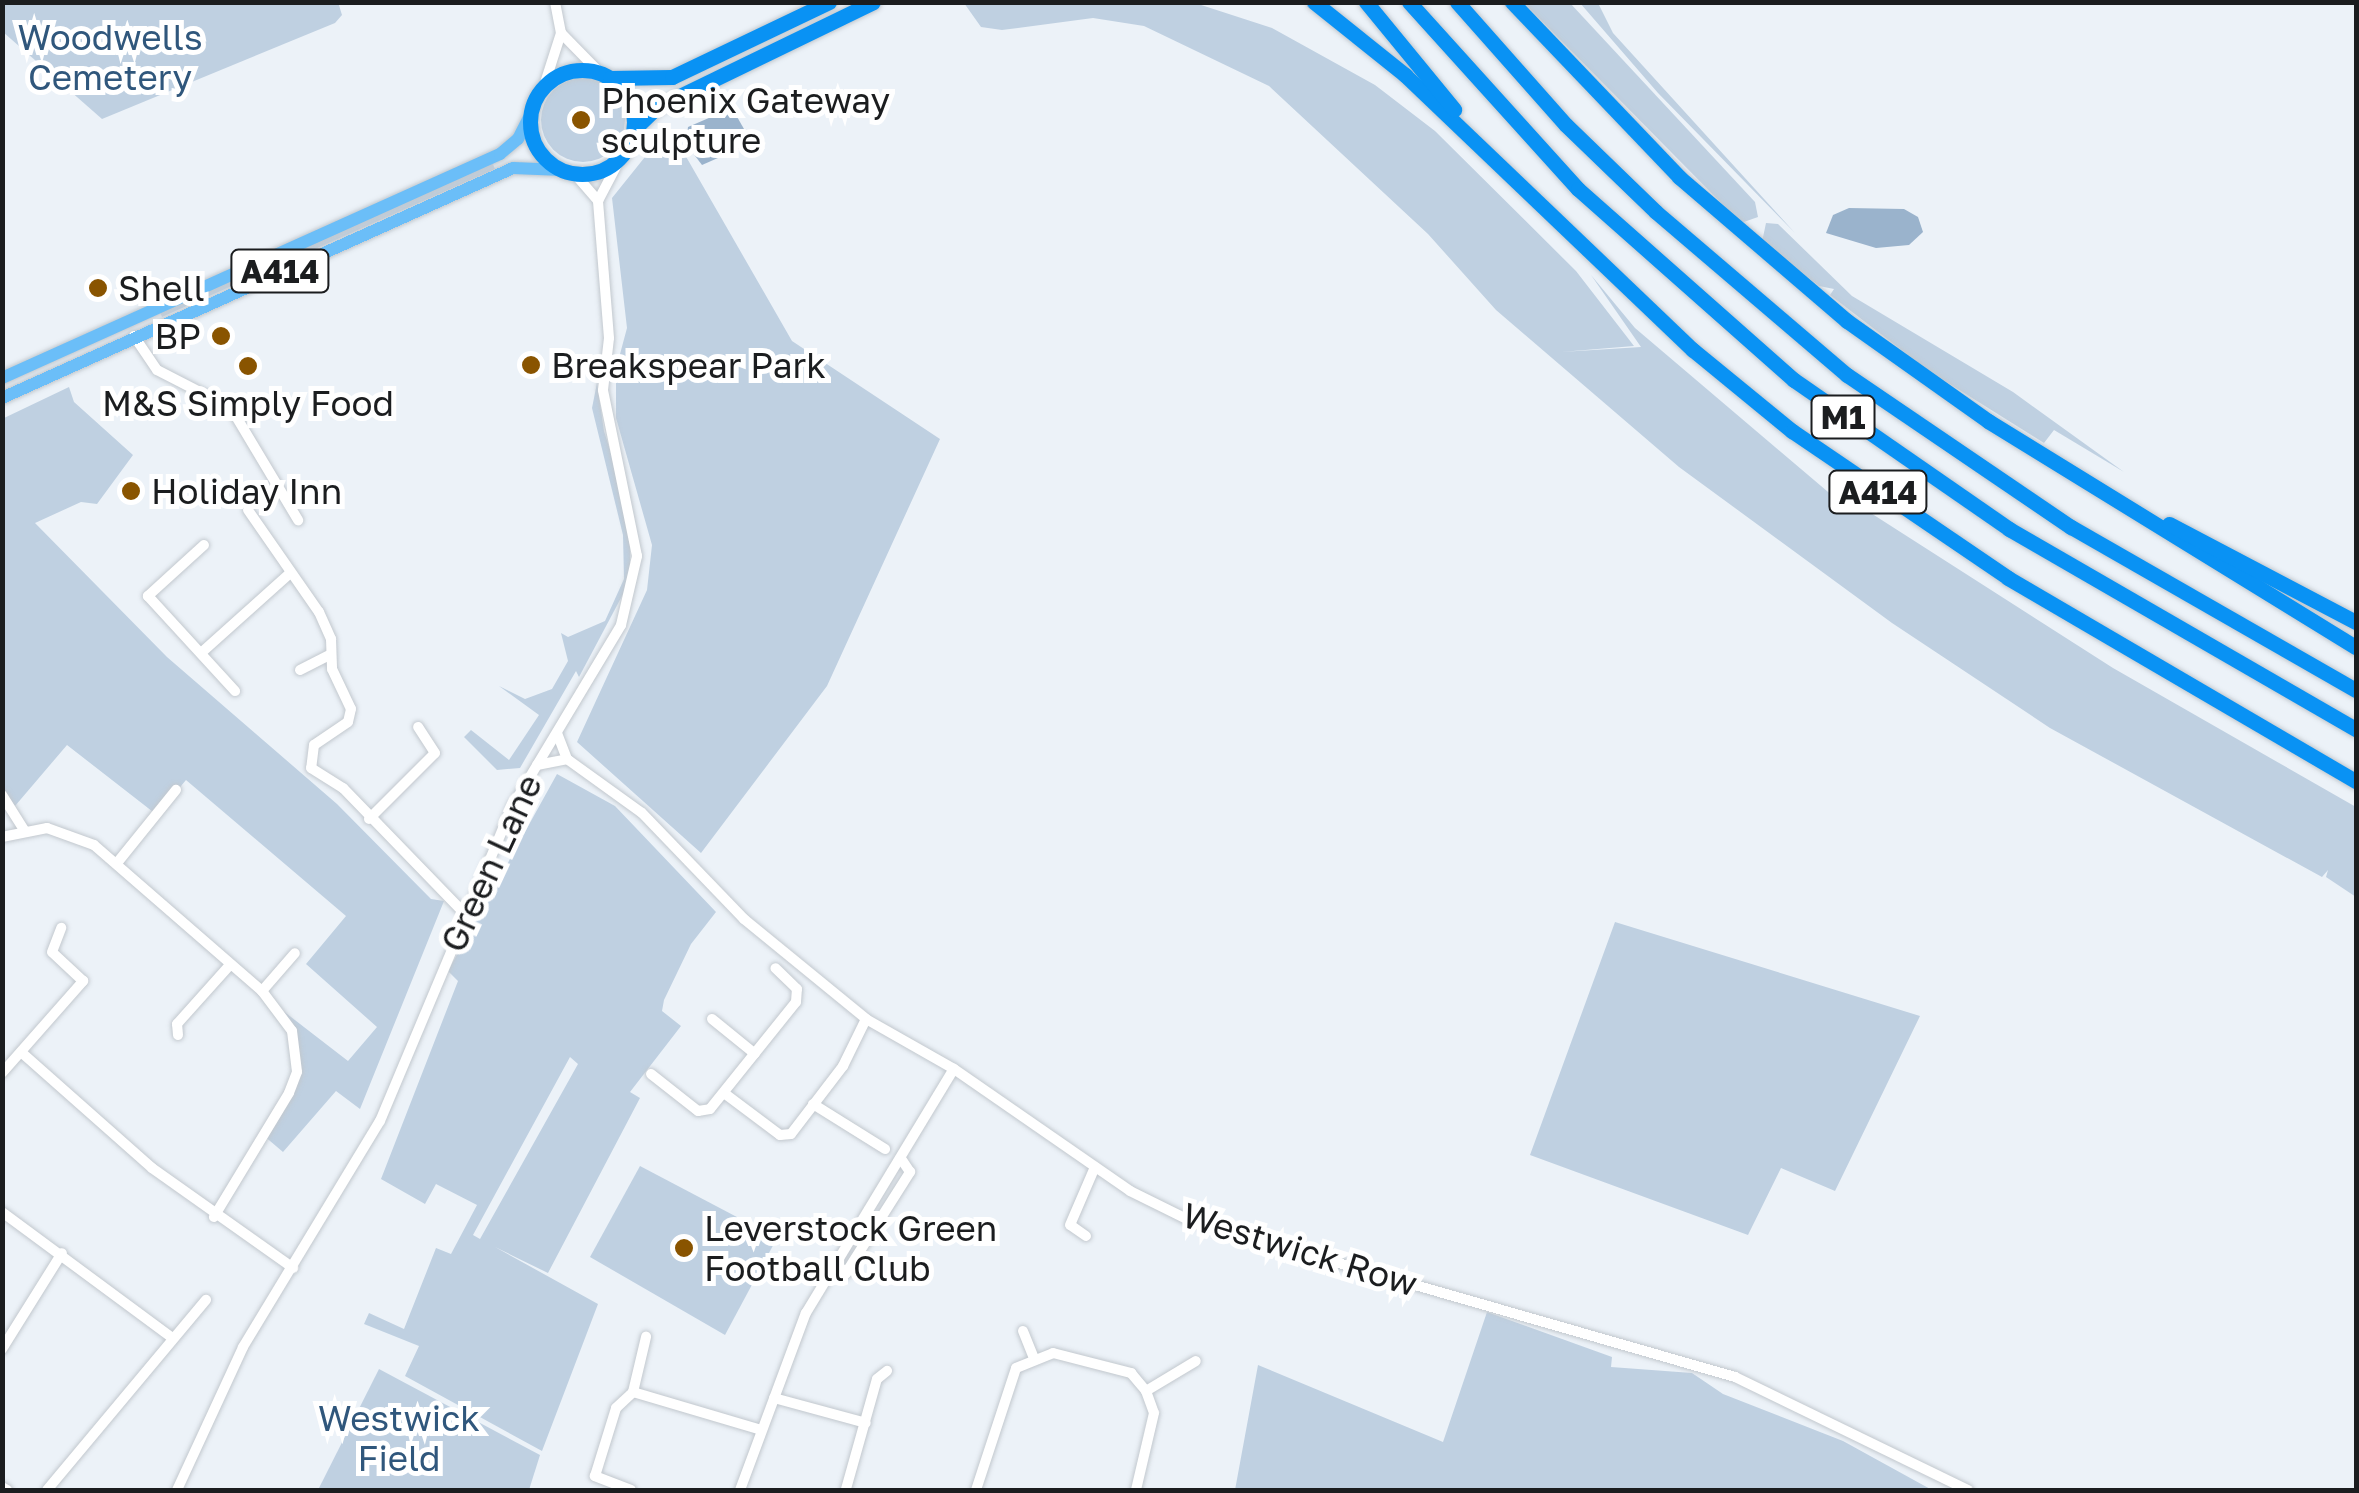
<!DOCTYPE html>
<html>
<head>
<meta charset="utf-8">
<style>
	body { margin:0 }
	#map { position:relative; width:2359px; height:1493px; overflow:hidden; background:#ecf2f8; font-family:"Golos Text",sans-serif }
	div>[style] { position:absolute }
	.green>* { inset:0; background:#bfd0e1 }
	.round { border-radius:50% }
	.water>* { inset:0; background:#9ab3cc }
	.roads { filter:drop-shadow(0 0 2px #c2c8ce) drop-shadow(0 0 2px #c2c8ce) }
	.minor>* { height:10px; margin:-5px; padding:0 5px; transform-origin:5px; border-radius:5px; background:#fff }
	.major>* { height:12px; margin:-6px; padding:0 6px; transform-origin:6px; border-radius:6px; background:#6bbef8 }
	.highway>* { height:15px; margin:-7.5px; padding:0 7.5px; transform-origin:7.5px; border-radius:7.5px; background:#0992f4 }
	.highway>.ring { margin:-7.5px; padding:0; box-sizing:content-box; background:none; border:15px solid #0992f4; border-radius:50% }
	.dots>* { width:28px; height:28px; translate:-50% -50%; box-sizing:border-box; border:5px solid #fff; border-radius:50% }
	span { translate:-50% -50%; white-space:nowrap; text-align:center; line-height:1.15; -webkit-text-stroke:10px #fff; paint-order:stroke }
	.shield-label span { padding:2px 8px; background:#fff; border:2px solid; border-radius:8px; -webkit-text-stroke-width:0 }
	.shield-label { font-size:32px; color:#1b1d1f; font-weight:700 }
	.park-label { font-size:35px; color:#30577c }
	.poi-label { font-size:35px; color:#1b1d1f }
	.left { translate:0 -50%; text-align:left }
	.right { translate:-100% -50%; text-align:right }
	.street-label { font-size:35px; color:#1b1d1f }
	.frame { position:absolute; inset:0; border:5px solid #1b1d1f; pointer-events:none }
</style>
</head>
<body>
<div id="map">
	<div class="green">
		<i style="clip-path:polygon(338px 2px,342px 15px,335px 23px,102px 119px,3px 32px,3px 3px)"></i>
		<i style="clip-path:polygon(964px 3px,1195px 3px,1272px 28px,1375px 85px,1435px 131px,1576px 271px,1634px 346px,1561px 352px,1641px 347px,1591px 275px,1635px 328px,1834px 497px,1852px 501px,2113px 668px,2356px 807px,2356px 897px,2326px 877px,2328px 870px,2322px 877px,2050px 728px,1892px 623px,1679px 467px,1496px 310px,1428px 234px,1269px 86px,1144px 26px,1093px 18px,1002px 30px,981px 27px)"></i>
		<i style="clip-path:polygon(1524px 3px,1570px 3px,1755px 202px,1758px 217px,1741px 223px)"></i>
		<i style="clip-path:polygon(1580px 3px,1598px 3px,1613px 33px,1795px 233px,1658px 93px)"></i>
		<i class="round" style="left:541px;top:78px;width:84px;height:84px"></i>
		<i style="clip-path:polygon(669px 127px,792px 341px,940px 439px,827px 686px,701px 853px,577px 742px,647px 590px,652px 545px,616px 418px,616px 369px,627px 328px,612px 198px)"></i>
		<i style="clip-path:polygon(492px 162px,495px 169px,162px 317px,160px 312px)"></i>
		<i style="clip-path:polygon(1766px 223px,1778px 224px,1852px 296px,2013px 392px,2124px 472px,2054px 430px,2044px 443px,1929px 371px,1830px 295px,1834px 289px,1819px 286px,1762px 242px)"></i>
		<i style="clip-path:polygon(597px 383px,604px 431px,630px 513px,630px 581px,579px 677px,576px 671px,520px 768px,497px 770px,464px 737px,471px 730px,509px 760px,539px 715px,499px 686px,525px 699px,552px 689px,568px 661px,561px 633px,568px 637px,605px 621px,624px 579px,623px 535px,592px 408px)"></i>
		<i style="clip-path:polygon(69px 387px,74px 402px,133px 455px,97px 504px,81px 502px,35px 523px,167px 657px,337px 804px,431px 899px,444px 901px,360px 1109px,336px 1091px,283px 1152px,263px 1135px,289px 1093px,297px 1052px,278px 1007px,348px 1061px,377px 1027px,306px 964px,346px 916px,186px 780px,157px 815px,67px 745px,15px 806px,3px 794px,2px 419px)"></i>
		<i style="clip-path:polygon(evenodd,557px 774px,615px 806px,716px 912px,691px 944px,664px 1000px,662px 1011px,681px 1026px,630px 1092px,640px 1098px,548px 1273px,495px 1247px,598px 1304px,542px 1451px,405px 1376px,419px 1346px,364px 1324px,369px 1313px,404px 1329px,436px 1248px,451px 1254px,477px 1205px,436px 1184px,425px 1204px,381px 1179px,458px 981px,448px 971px,557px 774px,570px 1057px,578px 1064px,480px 1239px,473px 1235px,570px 1057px)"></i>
		<i style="clip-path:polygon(1615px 922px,1920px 1016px,1835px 1191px,1781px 1168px,1748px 1235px,1530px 1155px)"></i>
		<i style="clip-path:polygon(640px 1166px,777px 1238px,725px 1335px,590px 1257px)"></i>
		<i style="clip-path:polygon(1487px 1312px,1612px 1357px,1611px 1367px,1692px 1373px,1723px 1394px,1843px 1441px,1932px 1490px,1235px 1490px,1258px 1365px,1443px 1442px)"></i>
		<i style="clip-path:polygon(379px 1369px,540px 1455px,529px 1490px,318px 1490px)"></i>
	</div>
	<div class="water">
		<i style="clip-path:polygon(732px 108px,752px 143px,702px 165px,686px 144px,688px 127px)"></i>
		<i style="clip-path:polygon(1849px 208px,1904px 209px,1918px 217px,1923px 232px,1909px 245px,1876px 248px,1826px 233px,1833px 215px)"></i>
	</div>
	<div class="roads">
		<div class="minor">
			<i style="left:561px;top:33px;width:56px;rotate:45.7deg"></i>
			<i style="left:544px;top:86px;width:56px;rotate:-72.2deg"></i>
			<i style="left:561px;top:33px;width:32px;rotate:-101deg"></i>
			<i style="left:574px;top:173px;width:37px;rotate:49deg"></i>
			<i style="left:134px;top:336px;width:41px;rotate:55.9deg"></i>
			<i style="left:157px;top:370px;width:83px;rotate:27.2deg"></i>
			<i style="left:231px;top:408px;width:131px;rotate:59.1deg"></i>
			<i style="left:248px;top:510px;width:124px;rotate:55.2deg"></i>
			<i style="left:319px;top:612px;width:30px;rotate:66deg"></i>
			<i style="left:331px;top:639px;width:30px;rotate:88deg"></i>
			<i style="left:332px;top:669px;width:44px;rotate:64.6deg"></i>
			<i style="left:351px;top:709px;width:13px;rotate:103deg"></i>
			<i style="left:348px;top:722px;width:41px;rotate:145.9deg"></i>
			<i style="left:314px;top:745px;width:23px;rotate:97deg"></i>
			<i style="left:311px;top:768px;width:38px;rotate:32deg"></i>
			<i style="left:343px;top:788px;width:175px;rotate:45.9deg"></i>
			<i style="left:204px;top:545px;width:76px;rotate:137.7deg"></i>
			<i style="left:148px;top:596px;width:129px;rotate:47.5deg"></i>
			<i style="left:201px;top:653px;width:118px;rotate:-41.9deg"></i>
			<i style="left:300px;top:670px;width:33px;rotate:-27deg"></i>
			<i style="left:557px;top:733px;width:28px;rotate:69deg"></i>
			<i style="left:567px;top:759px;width:92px;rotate:35.8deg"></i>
			<i style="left:642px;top:813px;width:147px;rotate:46.1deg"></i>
			<i style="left:744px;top:919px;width:158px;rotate:39.3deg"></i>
			<i style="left:866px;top:1019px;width:101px;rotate:29.6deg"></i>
			<i style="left:954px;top:1069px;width:214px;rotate:34.7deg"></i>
			<i style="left:1130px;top:1191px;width:66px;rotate:26.2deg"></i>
			<i style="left:1189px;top:1220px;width:568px;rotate:16.04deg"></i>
			<i style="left:1735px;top:1377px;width:259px;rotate:25.9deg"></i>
			<i style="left:537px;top:765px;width:31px;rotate:-11deg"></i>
			<i style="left:2px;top:795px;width:41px;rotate:57.8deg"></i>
			<i style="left:369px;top:819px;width:93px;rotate:-45deg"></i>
			<i style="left:435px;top:753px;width:31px;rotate:-123deg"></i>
			<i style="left:2px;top:837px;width:46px;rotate:-11.3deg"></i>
			<i style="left:47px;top:828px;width:50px;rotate:19.9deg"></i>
			<i style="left:94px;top:845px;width:223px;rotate:41deg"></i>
			<i style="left:262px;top:991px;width:50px;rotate:53.1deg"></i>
			<i style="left:292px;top:1031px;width:41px;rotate:83deg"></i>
			<i style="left:297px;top:1072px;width:22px;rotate:111deg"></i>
			<i style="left:289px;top:1093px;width:145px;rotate:121.2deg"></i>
			<i style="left:117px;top:863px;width:94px;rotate:-51.1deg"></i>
			<i style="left:262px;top:991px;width:50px;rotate:-49deg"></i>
			<i style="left:712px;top:1019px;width:55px;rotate:39.1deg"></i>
			<i style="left:178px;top:1035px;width:11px;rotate:-95deg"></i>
			<i style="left:177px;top:1024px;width:78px;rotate:-48.1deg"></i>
			<i style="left:21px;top:1052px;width:175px;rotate:41.5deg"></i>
			<i style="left:152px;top:1168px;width:173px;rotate:35.3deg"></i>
			<i style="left:2px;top:1073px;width:123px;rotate:-48.6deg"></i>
			<i style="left:83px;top:981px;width:42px;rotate:-136.9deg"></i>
			<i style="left:52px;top:952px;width:26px;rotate:-69deg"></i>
			<i style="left:651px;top:1074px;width:60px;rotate:38.2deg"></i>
			<i style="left:698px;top:1111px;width:12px;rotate:-9deg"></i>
			<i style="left:710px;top:1109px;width:137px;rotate:-51.2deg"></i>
			<i style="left:796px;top:1002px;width:13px;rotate:-86deg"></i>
			<i style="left:797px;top:989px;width:30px;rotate:-136deg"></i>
			<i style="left:724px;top:1093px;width:70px;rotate:36.9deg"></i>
			<i style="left:780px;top:1135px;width:11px;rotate:-5deg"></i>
			<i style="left:791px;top:1134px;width:86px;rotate:-52.6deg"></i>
			<i style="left:843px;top:1066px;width:52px;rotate:-63.9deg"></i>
			<i style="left:813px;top:1104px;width:85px;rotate:32deg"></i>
			<i style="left:2px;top:1212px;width:212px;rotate:36.5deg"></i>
			<i style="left:1086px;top:1236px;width:19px;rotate:-145deg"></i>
			<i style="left:1070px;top:1225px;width:63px;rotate:-66.7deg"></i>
			<i style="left:833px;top:1261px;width:18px;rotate:43deg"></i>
			<i style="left:846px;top:1273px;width:120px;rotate:-57.6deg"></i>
			<i style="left:910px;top:1172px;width:14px;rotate:-124deg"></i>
			<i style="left:1023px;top:1331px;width:27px;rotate:68deg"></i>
			<i style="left:2px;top:1349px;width:113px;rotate:-58deg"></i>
			<i style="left:1146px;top:1391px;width:58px;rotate:-31deg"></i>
			<i style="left:633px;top:1392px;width:134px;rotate:16.5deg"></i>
			<i style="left:774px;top:1398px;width:95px;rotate:15.2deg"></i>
			<i style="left:2px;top:1487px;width:6px;rotate:31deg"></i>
			<i style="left:846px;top:1489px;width:114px;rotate:-74.3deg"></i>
			<i style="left:877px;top:1379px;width:13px;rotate:-39deg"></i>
			<i style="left:47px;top:1490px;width:248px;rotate:-50.1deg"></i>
			<i style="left:177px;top:1490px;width:157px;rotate:-65.2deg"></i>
			<i style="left:243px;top:1347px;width:264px;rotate:-58.8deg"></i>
			<i style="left:380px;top:1121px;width:343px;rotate:-67.2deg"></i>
			<i style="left:513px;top:805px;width:210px;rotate:-59deg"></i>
			<i style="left:621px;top:625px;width:71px;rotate:-76.9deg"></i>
			<i style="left:637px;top:556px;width:169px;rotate:-101.6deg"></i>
			<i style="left:603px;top:390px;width:52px;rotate:-83.4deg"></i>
			<i style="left:609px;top:338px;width:137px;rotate:-94.6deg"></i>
			<i style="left:598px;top:201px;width:52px;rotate:-62.4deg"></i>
			<i style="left:631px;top:1490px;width:39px;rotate:-159deg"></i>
			<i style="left:595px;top:1476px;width:71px;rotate:-72.8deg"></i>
			<i style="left:616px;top:1408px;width:23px;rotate:-43deg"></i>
			<i style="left:633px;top:1392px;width:57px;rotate:-76.7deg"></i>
			<i style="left:740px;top:1490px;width:189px;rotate:-69.6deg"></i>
			<i style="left:806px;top:1313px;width:285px;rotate:-58.8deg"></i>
			<i style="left:976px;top:1490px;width:128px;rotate:-71.8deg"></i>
			<i style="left:1016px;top:1368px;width:40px;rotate:-22deg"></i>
			<i style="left:1053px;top:1353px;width:81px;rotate:14.4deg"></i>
			<i style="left:1131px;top:1373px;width:23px;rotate:50deg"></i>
			<i style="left:1146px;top:1391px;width:23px;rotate:70deg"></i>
			<i style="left:1154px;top:1413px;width:79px;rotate:103.2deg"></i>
		</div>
		<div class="major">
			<i style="left:2px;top:378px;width:546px;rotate:-24.22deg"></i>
			<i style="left:500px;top:154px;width:23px;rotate:-40deg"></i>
			<i style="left:518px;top:139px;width:28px;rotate:-63deg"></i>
			<i style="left:2px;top:398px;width:560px;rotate:-24.23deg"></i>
			<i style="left:513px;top:168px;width:50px;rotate:2.3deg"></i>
		</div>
		<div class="highway">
			<i style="left:1314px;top:2px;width:117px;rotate:38.7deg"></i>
			<i style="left:1405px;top:75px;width:398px;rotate:43.7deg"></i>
			<i style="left:1693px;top:350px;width:128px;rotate:39.3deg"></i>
			<i style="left:1792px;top:431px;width:261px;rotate:34.2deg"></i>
			<i style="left:2008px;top:578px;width:403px;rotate:30.3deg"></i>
			<i style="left:1366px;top:2px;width:139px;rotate:50.6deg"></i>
			<i style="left:1409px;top:2px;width:252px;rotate:47.9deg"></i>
			<i style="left:1578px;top:189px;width:288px;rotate:41.5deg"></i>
			<i style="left:1794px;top:380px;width:262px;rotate:34.7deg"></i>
			<i style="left:2009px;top:529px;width:401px;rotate:30deg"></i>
			<i style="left:1457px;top:2px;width:164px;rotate:48.5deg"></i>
			<i style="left:1566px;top:125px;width:125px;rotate:44deg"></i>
			<i style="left:1656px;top:212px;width:251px;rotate:40.5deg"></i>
			<i style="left:1847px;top:375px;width:271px;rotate:34.2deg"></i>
			<i style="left:2071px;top:527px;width:328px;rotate:29.8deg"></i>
			<i style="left:1512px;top:2px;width:242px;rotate:46.3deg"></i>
			<i style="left:1679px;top:177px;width:221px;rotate:40.6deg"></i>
			<i style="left:1847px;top:321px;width:173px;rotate:35.3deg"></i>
			<i style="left:1988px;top:421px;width:432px;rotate:31.6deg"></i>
			<i class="ring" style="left:530px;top:70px;width:89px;height:89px"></i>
			<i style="left:610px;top:78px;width:62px;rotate:-0.9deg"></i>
			<i style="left:672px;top:77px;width:174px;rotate:-25.5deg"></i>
			<i style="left:634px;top:129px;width:32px;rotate:-44deg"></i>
			<i style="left:657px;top:107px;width:240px;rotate:-25.9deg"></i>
			<i style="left:2169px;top:524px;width:211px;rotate:27.7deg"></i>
		</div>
	</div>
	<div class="dots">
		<i style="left:581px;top:120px;background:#895400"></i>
		<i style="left:98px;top:288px;background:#895400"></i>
		<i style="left:221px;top:336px;background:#895400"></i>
		<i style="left:531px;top:365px;background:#895400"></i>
		<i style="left:248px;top:366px;background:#895400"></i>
		<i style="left:131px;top:491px;background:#895400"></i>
		<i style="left:684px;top:1248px;background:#895400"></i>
	</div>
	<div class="shield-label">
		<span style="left:280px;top:271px">A414</span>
		<span style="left:1843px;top:417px">M1</span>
		<span style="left:1878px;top:492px">A414</span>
	</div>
	<div class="park-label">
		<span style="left:110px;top:57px">Woodwells<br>Cemetery</span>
		<span style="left:399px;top:1438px">Westwick<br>Field</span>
	</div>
	<div class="poi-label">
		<span class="left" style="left:601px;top:120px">Phoenix Gateway<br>sculpture</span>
		<span class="left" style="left:118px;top:288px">Shell</span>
		<span class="right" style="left:201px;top:336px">BP</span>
		<span class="left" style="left:551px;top:365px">Breakspear Park</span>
		<span style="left:248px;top:403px">M&amp;S Simply Food</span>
		<span class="left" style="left:151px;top:491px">Holiday Inn</span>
		<span class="left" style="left:704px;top:1248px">Leverstock Green<br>Football Club</span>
	</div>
	<div class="street-label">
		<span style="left:491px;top:863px;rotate:-65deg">Green Lane</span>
		<span style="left:1300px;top:1249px;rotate:17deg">Westwick Row</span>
	</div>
	<div class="frame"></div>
</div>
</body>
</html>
